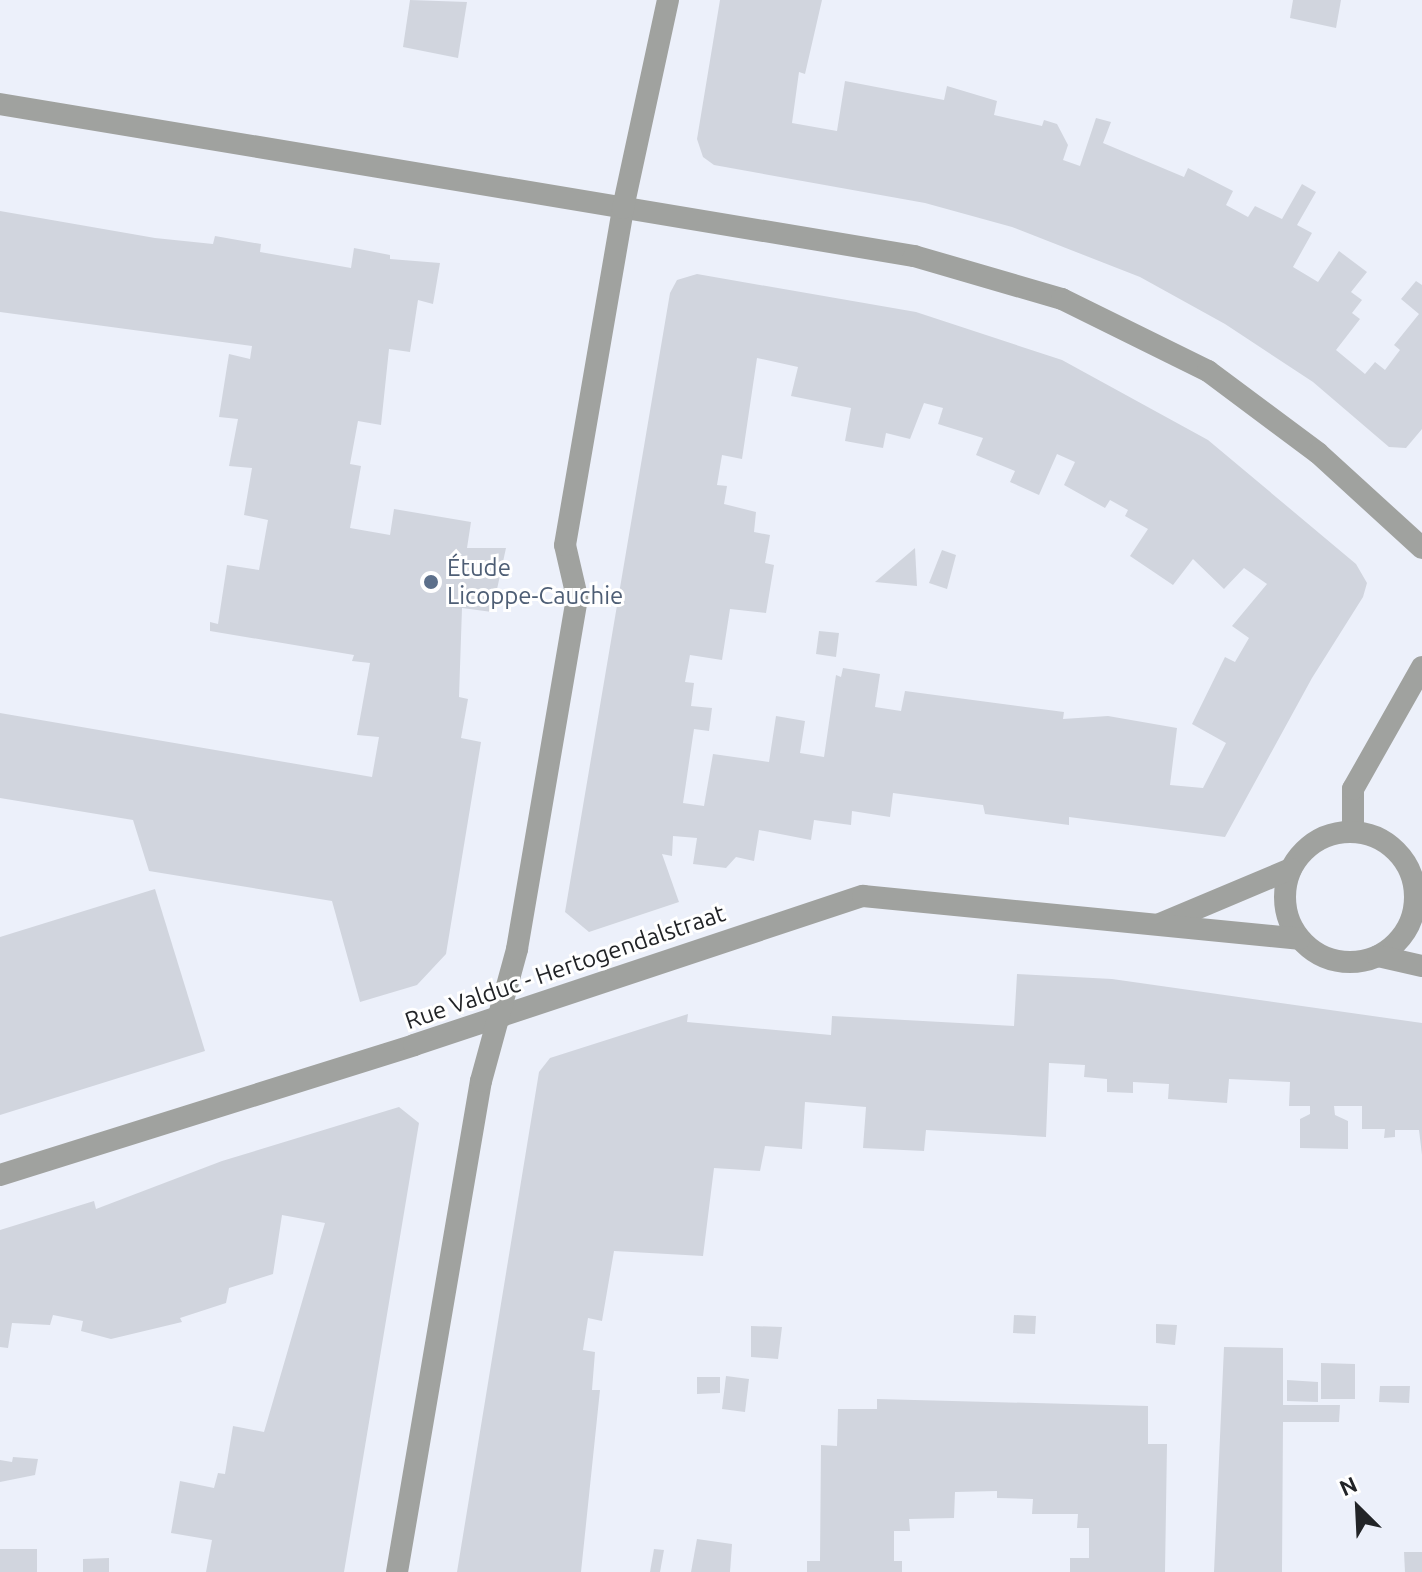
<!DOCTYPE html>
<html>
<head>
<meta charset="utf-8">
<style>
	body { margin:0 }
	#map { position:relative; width:1422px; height:1572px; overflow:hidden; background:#ecf0fa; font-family:Ubuntu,sans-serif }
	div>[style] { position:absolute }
	.building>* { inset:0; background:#d1d5de }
	.minor>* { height:22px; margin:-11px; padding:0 11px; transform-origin:11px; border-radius:11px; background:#a0a29f }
	.minor>.ring { margin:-11px; padding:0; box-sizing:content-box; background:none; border:22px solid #a0a29f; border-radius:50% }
	.dots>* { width:22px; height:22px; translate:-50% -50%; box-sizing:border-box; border:4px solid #fff; border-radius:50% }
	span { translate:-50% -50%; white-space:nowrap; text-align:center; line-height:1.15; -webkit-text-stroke:6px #fff; paint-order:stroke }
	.service-label { font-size:24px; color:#4e5e75 }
	.left { translate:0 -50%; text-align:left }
	.street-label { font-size:24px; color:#222427 }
	.north { position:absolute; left:1318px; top:1468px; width:80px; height:80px; -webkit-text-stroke:6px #fff; paint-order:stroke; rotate:336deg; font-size:22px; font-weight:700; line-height:32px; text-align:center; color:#222427 }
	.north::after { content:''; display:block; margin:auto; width:28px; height:36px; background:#222427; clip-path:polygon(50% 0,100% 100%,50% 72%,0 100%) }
</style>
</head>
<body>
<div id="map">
	<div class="building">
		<i style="clip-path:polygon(410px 0,467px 2px,458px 58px,403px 47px)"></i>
		<i style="clip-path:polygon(720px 0,822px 0,805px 74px,799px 72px,792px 123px,837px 131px,845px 81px,944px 100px,947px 86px,997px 101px,994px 115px,1042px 126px,1044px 120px,1057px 124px,1068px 145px,1063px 160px,1080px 166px,1096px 118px,1111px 122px,1103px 143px,1184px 177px,1188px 168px,1233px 191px,1226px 205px,1248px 217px,1255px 206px,1282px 219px,1302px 184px,1316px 192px,1297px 225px,1312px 233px,1293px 267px,1318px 282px,1339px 251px,1367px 272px,1351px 292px,1362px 300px,1352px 313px,1360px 319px,1336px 350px,1365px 374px,1375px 362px,1385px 370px,1400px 350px,1394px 345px,1419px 314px,1401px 299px,1416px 281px,1422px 285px,1422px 429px,1406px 448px,1389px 447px,1313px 382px,1225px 324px,1140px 277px,1012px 227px,925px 203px,714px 165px,703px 157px,697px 139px)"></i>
		<i style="clip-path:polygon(1293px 0,1341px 0,1336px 28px,1290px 18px)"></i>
		<i style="clip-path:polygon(0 211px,155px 238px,213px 244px,215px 236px,261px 244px,260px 252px,351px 268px,354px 248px,390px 255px,390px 259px,440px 263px,433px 304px,418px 300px,410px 352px,389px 349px,381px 425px,358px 421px,350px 464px,361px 466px,350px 528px,390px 535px,394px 509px,471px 522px,467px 548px,506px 548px,492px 612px,462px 608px,459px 697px,468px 699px,461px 738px,481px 742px,446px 954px,417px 985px,360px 1002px,332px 901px,149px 871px,133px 820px,0 798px,0 713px,372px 777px,379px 737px,357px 735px,370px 663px,352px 661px,354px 655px,210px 631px,210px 622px,218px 624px,227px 565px,259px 570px,268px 520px,244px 515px,252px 468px,229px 466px,238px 419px,219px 417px,229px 354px,250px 359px,252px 346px,0 312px)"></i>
		<i style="clip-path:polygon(evenodd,697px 274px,916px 312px,1062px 360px,1208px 440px,1356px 564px,1367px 583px,1363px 597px,1312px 678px,1225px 837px,1069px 817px,1069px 825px,985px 814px,983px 805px,893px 793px,890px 817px,852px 811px,851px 825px,814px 820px,811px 840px,759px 830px,754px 861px,736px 857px,726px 868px,693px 864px,697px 838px,673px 836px,672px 856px,662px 854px,679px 902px,589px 932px,565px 912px,670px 293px,677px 280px,697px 274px,757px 358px,798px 367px,791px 396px,851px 408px,845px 441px,883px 448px,886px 433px,910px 439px,924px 403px,943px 408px,938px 424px,983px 438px,976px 455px,1015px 471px,1010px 482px,1039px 495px,1057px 454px,1075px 462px,1064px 485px,1105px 508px,1110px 500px,1128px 510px,1125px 516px,1148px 529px,1130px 556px,1173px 585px,1193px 559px,1224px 589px,1244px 568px,1267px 584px,1232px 626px,1249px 638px,1235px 662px,1225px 657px,1192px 724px,1226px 743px,1203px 788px,1170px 785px,1177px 728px,1108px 716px,1063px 719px,1064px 712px,905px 691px,901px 711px,875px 707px,880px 674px,843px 668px,841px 677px,836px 675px,824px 757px,800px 753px,805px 721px,776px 716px,769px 762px,713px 754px,704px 806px,683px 803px,694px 729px,709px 731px,712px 708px,691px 706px,694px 683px,685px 682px,690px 655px,722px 660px,730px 609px,766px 613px,774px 565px,765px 563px,770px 535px,754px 532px,756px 512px,724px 504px,727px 486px,717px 485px,722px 455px,742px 459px,757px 358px)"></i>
		<i style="clip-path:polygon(915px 548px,917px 586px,875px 582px)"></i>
		<i style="clip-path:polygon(942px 550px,956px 555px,947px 589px,929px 583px)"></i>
		<i style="clip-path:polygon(819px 631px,839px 633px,836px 657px,816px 654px)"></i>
		<i style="clip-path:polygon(155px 889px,205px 1051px,0 1115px,0 937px)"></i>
		<i style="clip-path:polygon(1017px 974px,1112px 979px,1422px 1023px,1422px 1155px,1419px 1130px,1395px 1130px,1395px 1137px,1384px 1138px,1385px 1129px,1362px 1129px,1362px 1106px,1334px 1106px,1335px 1115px,1348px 1121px,1348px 1149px,1300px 1148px,1300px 1119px,1310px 1114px,1310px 1106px,1289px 1106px,1290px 1082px,1229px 1079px,1227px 1103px,1168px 1099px,1169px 1084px,1133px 1082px,1133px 1093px,1107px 1092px,1107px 1079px,1084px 1077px,1085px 1065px,1049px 1063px,1046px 1137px,926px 1130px,924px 1151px,863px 1148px,866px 1107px,805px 1102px,802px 1149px,765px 1146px,760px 1171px,714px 1168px,703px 1256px,614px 1251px,602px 1321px,588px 1318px,583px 1350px,595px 1352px,592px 1390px,600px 1390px,581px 1572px,457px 1572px,539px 1072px,550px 1058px,688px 1014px,687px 1022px,831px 1035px,832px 1016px,1014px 1026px)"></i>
		<i style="clip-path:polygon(399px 1107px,419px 1123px,344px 1572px,206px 1572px,212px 1540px,171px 1533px,180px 1481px,214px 1488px,218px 1473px,225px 1474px,233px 1426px,264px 1432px,325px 1223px,282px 1215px,273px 1274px,229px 1288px,226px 1303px,180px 1318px,182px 1322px,111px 1339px,81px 1331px,83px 1321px,53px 1315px,50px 1325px,12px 1323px,8px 1348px,0 1347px,0 1230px,94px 1201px,96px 1209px,222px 1161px)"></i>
		<i style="clip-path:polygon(1014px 1315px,1036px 1316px,1035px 1334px,1013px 1333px)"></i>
		<i style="clip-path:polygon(1156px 1324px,1177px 1325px,1175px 1345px,1156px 1343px)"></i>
		<i style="clip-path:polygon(751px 1326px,782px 1327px,778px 1359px,751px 1357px)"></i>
		<i style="clip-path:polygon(1224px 1347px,1283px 1348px,1283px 1405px,1340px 1405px,1339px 1422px,1283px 1422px,1282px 1572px,1214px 1572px)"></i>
		<i style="clip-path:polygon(1321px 1363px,1355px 1364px,1355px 1399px,1321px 1399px)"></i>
		<i style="clip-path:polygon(726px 1376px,749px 1379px,745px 1412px,722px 1409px)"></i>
		<i style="clip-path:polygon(697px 1377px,720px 1377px,720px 1393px,697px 1394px)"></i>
		<i style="clip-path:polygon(1287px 1380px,1318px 1382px,1318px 1402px,1287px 1401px)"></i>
		<i style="clip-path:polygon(1380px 1386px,1410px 1386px,1409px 1403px,1379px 1402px)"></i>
		<i style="clip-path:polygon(877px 1399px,1148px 1406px,1148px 1444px,1167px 1444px,1165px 1572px,1070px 1572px,1070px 1558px,1089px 1558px,1089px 1528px,1077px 1528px,1078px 1514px,1032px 1514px,1033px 1499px,997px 1498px,997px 1491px,955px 1492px,954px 1518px,909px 1519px,910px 1531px,894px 1531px,894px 1561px,902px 1561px,902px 1572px,807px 1572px,807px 1561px,820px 1561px,821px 1445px,837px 1446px,838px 1409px,877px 1409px)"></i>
		<i style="clip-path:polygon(13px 1457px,38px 1459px,35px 1475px,0 1482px,0 1460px,12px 1462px)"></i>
		<i style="clip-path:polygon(697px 1539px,732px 1544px,730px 1572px,691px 1572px)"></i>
		<i style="clip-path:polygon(0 1549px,37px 1549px,37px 1572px,0 1572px)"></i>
		<i style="clip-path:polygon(654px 1549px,664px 1550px,660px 1572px,650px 1572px)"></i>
		<i style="clip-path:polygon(1404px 1552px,1422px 1552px,1422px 1572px,1405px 1572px)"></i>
		<i style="clip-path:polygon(109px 1558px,109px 1572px,83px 1572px,83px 1559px)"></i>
	</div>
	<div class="minor">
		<i style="left:0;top:104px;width:927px;rotate:9.44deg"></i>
		<i style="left:914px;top:256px;width:154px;rotate:16.2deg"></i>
		<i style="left:1062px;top:299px;width:163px;rotate:26.3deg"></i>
		<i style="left:1208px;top:371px;width:137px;rotate:36.7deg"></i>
		<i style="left:1318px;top:453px;width:141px;rotate:42.4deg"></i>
		<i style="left:1353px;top:831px;width:42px;rotate:-90deg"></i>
		<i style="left:1353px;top:789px;width:140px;rotate:-60.5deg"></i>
		<i class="ring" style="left:1285px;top:832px;width:108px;height:108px"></i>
		<i style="left:1160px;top:924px;width:142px;rotate:-22.8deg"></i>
		<i style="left:1378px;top:956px;width:45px;rotate:12.8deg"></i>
		<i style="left:0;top:1175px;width:434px;rotate:-17.4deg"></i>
		<i style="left:414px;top:1045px;width:473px;rotate:-18.4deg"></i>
		<i style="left:863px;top:896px;width:438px;rotate:5.6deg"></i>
		<i style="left:397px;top:1572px;width:498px;rotate:-80.3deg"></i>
		<i style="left:481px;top:1081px;width:137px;rotate:-74.7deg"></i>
		<i style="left:517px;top:949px;width:357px;rotate:-80.3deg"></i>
		<i style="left:577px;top:597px;width:53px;rotate:-103deg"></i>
		<i style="left:565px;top:545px;width:342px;rotate:-80.2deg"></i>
		<i style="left:623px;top:208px;width:213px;rotate:-77.8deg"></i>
	</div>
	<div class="dots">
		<i style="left:431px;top:582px;background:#5c6f8a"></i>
	</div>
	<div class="service-label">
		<span class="left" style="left:447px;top:582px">Étude<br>Licoppe-Cauchie</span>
	</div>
	<div class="street-label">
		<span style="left:565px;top:967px;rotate:-19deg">Rue Valduc - Hertogendalstraat</span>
	</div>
	<div class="north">N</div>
</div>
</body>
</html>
